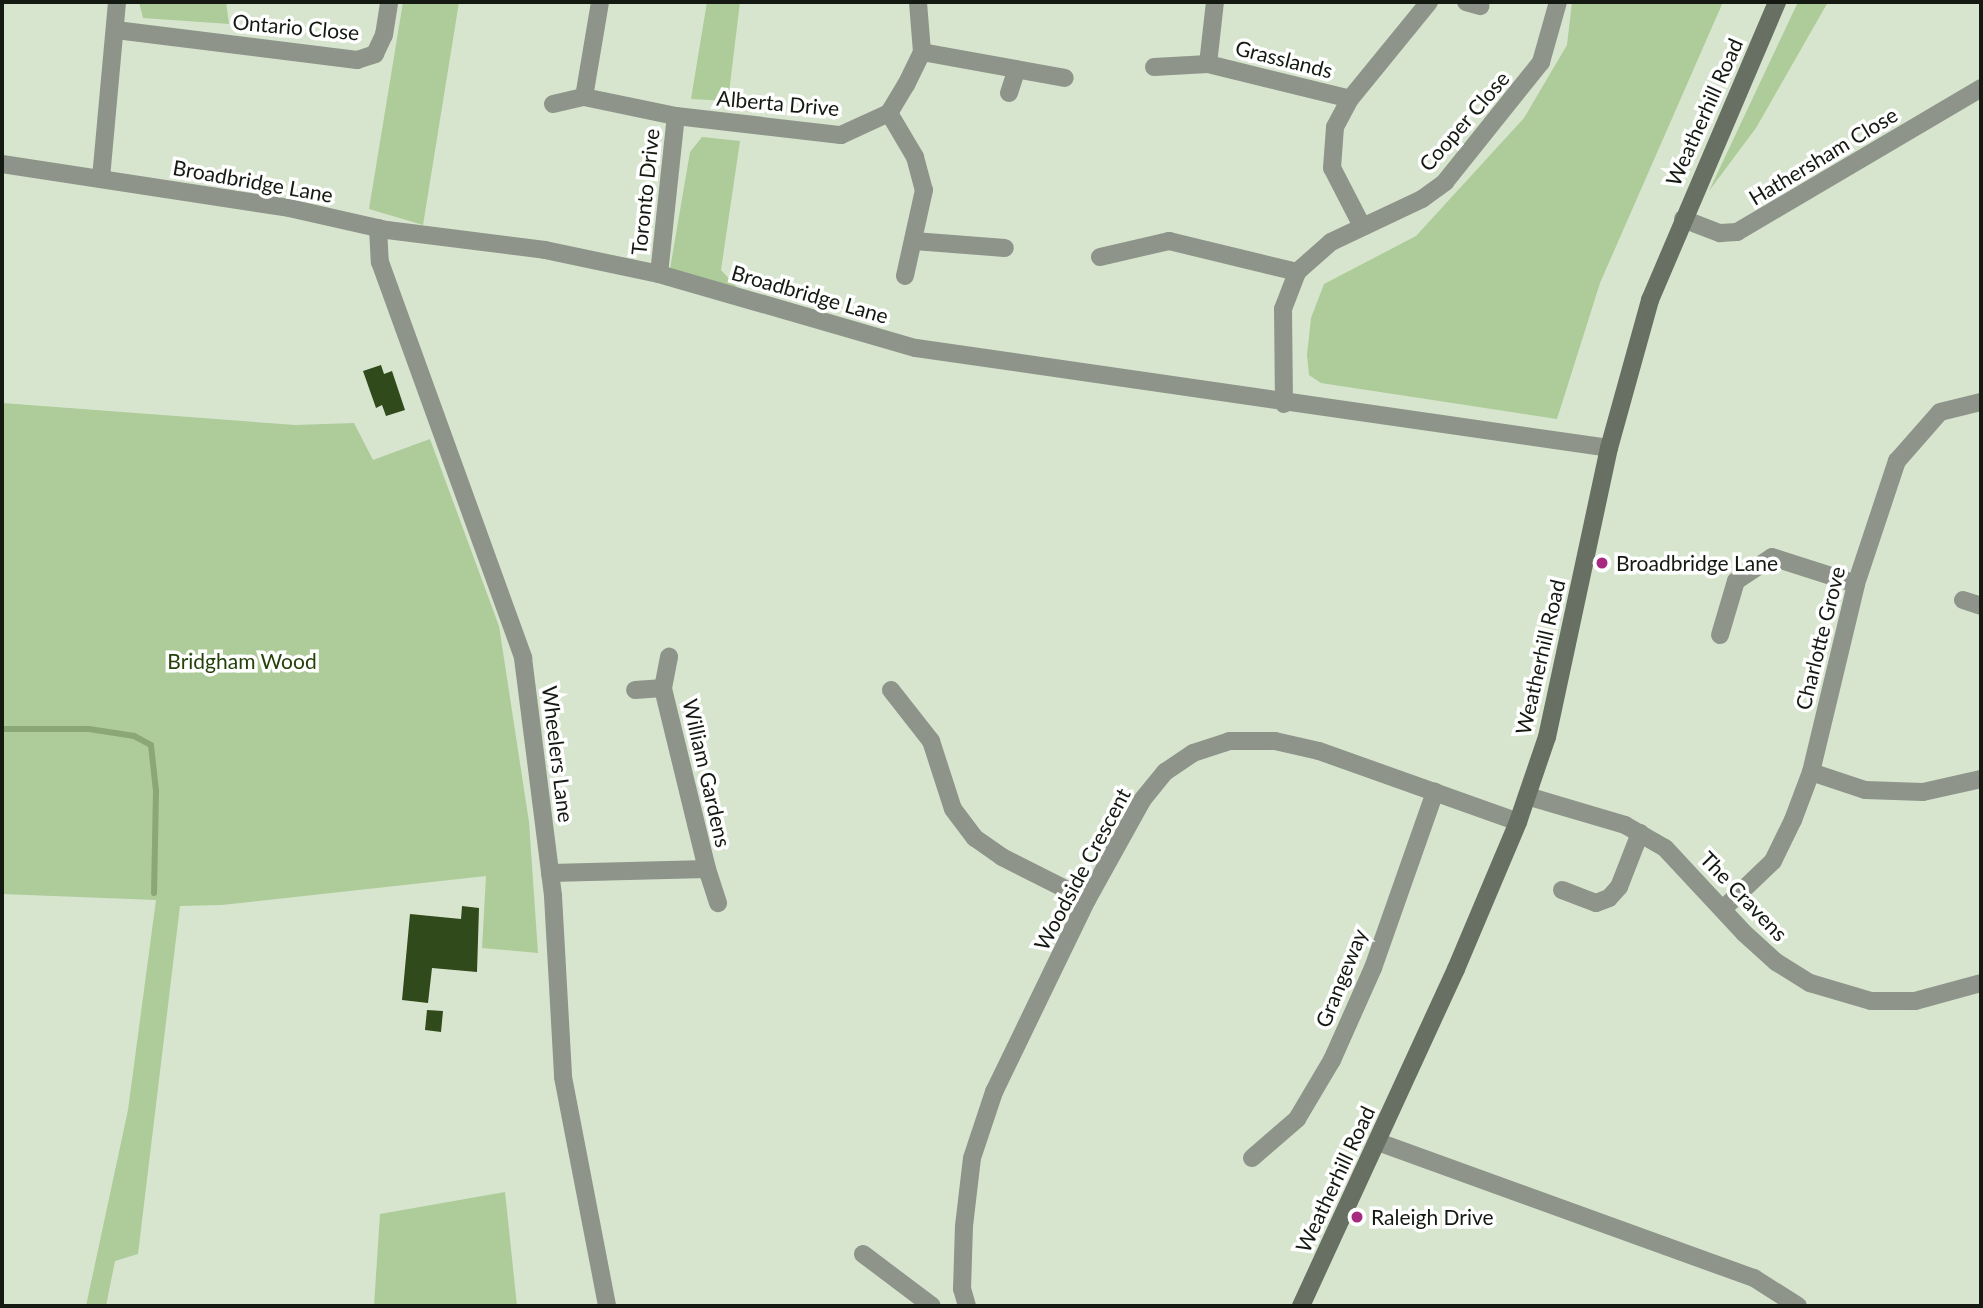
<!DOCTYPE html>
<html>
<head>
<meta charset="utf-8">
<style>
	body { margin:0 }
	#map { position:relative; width:1983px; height:1308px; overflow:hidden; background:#d7e5ce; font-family:Lato,sans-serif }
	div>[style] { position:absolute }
	.green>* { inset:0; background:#adcc99 }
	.stream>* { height:6px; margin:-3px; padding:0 3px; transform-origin:3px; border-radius:3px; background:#8aa775 }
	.building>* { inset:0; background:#304a1b }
	.street>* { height:18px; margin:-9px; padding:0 9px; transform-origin:9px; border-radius:9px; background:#8e948a }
	.secondary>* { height:18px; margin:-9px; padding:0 9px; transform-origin:9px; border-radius:9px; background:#677062 }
	.dots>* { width:19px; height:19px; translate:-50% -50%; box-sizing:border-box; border:4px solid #fff; border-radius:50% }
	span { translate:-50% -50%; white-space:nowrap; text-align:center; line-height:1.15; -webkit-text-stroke:7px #fff; paint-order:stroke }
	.street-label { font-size:21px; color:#141911 }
	.poi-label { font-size:21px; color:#141911 }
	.left { translate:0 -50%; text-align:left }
	.park-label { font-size:21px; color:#254109 }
	.frame { position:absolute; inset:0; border:4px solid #141911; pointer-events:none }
</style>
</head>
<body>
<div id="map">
	<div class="green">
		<i style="clip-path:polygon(139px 2px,226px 2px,229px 24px,143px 18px)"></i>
		<i style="clip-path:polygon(403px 2px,459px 2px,423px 225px,369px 209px)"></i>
		<i style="clip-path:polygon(707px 2px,740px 2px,728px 101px,691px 99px)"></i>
		<i style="clip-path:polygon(1572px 2px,1723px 2px,1600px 283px,1557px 419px,1321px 383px,1309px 375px,1307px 355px,1311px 318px,1324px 284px,1416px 236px,1524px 118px,1567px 45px)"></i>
		<i style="clip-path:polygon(1798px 2px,1828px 2px,1756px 128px,1709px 191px)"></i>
		<i style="clip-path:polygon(702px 137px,740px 141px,721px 270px,748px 299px,670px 269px,690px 152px)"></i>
		<i style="clip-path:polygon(2px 403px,295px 425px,354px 423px,373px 460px,430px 439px,499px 626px,529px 822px,538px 953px,482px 948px,486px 876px,222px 905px,180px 906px,138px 1254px,115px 1261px,106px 1306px,86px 1306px,128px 1110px,156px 900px,2px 894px)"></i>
		<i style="clip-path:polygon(505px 1192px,517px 1306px,374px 1306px,380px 1214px)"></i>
	</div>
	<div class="stream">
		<i style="left:2px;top:729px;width:87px"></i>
		<i style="left:89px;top:729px;width:46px;rotate:8.8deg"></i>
		<i style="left:134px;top:736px;width:19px;rotate:28deg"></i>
		<i style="left:151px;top:745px;width:46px;rotate:83.8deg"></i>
		<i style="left:156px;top:791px;width:102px;rotate:91.1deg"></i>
	</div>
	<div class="building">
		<i style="clip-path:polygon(381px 365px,384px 374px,392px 371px,405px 410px,386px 416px,382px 405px,376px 408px,363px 371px)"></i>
		<i style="clip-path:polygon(462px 906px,479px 908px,477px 972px,432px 968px,428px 1003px,402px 1000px,410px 914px,461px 919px)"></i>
		<i style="clip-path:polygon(427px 1010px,443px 1011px,441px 1032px,425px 1030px)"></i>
	</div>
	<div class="street">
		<i style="left:1466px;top:2px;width:15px;rotate:16deg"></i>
		<i style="left:116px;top:30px;width:243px;rotate:7.1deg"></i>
		<i style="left:357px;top:60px;width:19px;rotate:-18deg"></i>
		<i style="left:375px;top:54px;width:21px;rotate:-65deg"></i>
		<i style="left:384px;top:35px;width:33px;rotate:-81deg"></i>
		<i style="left:922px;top:52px;width:145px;rotate:10.3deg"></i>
		<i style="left:1208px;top:64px;width:62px;rotate:-83.6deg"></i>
		<i style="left:1154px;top:67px;width:54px;rotate:-3.2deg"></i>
		<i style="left:1208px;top:64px;width:146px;rotate:13.8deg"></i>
		<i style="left:1009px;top:93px;width:25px;rotate:-72deg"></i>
		<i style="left:584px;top:97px;width:96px;rotate:-80.4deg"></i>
		<i style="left:553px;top:104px;width:32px;rotate:-13deg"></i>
		<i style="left:584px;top:97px;width:94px;rotate:11.7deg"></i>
		<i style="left:676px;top:116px;width:166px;rotate:6.6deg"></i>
		<i style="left:841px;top:135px;width:53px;rotate:-24.6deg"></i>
		<i style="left:889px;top:113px;width:33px;rotate:-59deg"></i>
		<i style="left:906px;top:85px;width:37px;rotate:-64deg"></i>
		<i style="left:922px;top:52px;width:50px;rotate:-94.6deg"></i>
		<i style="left:889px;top:113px;width:51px;rotate:59.4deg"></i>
		<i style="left:915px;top:157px;width:34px;rotate:75deg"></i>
		<i style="left:924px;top:190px;width:88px;rotate:102.5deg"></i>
		<i style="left:2px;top:164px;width:290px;rotate:8.7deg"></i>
		<i style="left:289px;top:208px;width:100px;rotate:12.7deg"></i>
		<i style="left:387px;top:230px;width:159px;rotate:7.2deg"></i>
		<i style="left:545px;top:250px;width:116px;rotate:11.9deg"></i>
		<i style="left:659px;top:274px;width:267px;rotate:16.1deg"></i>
		<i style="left:916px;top:348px;width:700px;rotate:8.21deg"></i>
		<i style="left:101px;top:178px;width:177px;rotate:-84.8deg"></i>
		<i style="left:1683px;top:219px;width:40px;rotate:21deg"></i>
		<i style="left:1720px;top:233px;width:17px;rotate:-3deg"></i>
		<i style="left:1737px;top:232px;width:283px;rotate:-30.5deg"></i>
		<i style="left:1362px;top:226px;width:65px;rotate:-117.3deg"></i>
		<i style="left:1332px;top:168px;width:41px;rotate:-85.8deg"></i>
		<i style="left:1335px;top:127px;width:32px;rotate:-62deg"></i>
		<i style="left:1350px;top:99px;width:125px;rotate:-50.8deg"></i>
		<i style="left:378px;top:228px;width:34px;rotate:87deg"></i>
		<i style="left:380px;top:262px;width:421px;rotate:70.1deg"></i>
		<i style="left:523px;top:658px;width:240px;rotate:82.8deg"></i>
		<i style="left:553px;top:896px;width:181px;rotate:86.8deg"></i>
		<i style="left:563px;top:1077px;width:233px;rotate:79.1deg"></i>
		<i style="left:914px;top:241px;width:91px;rotate:4.4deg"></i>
		<i style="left:1100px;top:257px;width:71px;rotate:-13.1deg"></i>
		<i style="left:1169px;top:241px;width:132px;rotate:13.6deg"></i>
		<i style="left:659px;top:274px;width:159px;rotate:-83.9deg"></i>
		<i style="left:1284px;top:404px;width:95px;rotate:-90.6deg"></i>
		<i style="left:1283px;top:309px;width:40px;rotate:-69deg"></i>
		<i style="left:1297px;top:272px;width:45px;rotate:-41.4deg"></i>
		<i style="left:1331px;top:242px;width:101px;rotate:-25.3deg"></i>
		<i style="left:1422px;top:199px;width:29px;rotate:-36deg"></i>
		<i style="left:1445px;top:182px;width:154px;rotate:-51.3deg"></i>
		<i style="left:1541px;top:62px;width:62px;rotate:-74.2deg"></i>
		<i style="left:1963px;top:600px;width:19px;rotate:18deg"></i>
		<i style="left:1720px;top:635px;width:56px;rotate:-73.5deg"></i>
		<i style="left:1736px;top:581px;width:43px;rotate:-33.7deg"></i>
		<i style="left:1772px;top:557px;width:88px;rotate:17.8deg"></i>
		<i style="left:663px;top:688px;width:32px;rotate:-79deg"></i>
		<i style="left:891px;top:690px;width:65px;rotate:51.9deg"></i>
		<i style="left:931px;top:741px;width:71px;rotate:72.1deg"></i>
		<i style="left:953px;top:809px;width:36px;rotate:53deg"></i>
		<i style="left:975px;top:838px;width:33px;rotate:35deg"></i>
		<i style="left:1002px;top:857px;width:95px;rotate:26.8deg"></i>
		<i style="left:1811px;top:772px;width:57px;rotate:18.4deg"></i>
		<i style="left:1865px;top:790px;width:58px;rotate:2deg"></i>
		<i style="left:1923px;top:792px;width:59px;rotate:-12.6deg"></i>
		<i style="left:1527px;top:796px;width:102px;rotate:16.5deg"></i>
		<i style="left:1625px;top:825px;width:46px;rotate:29.9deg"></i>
		<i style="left:1665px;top:848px;width:116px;rotate:47.1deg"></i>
		<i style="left:1744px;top:933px;width:43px;rotate:42.2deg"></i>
		<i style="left:1776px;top:962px;width:40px;rotate:32deg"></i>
		<i style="left:1810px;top:983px;width:64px;rotate:16.4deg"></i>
		<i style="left:1871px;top:1001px;width:44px"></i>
		<i style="left:1915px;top:1001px;width:68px;rotate:-15.3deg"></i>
		<i style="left:707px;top:869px;width:36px;rotate:72deg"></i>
		<i style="left:550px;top:873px;width:157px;rotate:-1.5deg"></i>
		<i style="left:707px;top:869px;width:186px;rotate:-103.7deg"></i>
		<i style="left:663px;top:688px;width:28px;rotate:176deg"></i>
		<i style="left:1562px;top:890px;width:36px;rotate:21deg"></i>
		<i style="left:1596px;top:903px;width:14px;rotate:-21deg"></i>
		<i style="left:1609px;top:898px;width:15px;rotate:-48deg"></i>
		<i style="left:1619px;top:887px;width:58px;rotate:-68.7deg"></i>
		<i style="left:1724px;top:908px;width:68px;rotate:-43.8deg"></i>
		<i style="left:1773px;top:861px;width:46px;rotate:-64deg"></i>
		<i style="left:1793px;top:820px;width:51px;rotate:-69.4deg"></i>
		<i style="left:1811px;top:772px;width:193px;rotate:-76.5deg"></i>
		<i style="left:1856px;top:584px;width:130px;rotate:-71.6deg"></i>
		<i style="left:1897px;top:461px;width:65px;rotate:-48.7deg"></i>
		<i style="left:1940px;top:412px;width:42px;rotate:-13.7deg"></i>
		<i style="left:1378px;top:1142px;width:400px;rotate:19.9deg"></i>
		<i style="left:1754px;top:1278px;width:52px;rotate:32.5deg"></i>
		<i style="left:1252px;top:1158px;width:60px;rotate:-40.9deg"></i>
		<i style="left:1297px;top:1119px;width:69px;rotate:-59.3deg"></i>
		<i style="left:1332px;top:1060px;width:101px;rotate:-66deg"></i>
		<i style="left:1373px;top:968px;width:187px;rotate:-70.6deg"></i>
		<i style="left:863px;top:1254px;width:86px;rotate:37deg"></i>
		<i style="left:967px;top:1306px;width:18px;rotate:-106deg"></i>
		<i style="left:962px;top:1289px;width:63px;rotate:-88.2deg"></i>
		<i style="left:964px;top:1226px;width:68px;rotate:-83.3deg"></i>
		<i style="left:972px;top:1158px;width:70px;rotate:-71.6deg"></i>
		<i style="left:994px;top:1092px;width:213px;rotate:-64.2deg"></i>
		<i style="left:1087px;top:900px;width:115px;rotate:-61deg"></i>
		<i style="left:1143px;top:799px;width:35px;rotate:-51deg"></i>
		<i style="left:1165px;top:772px;width:34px;rotate:-34deg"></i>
		<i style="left:1193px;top:753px;width:38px;rotate:-18deg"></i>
		<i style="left:1229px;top:741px;width:46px"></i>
		<i style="left:1275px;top:741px;width:45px;rotate:12.8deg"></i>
		<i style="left:1319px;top:751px;width:211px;rotate:19.6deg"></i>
	</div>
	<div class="secondary">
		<i style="left:1301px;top:1306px;width:371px;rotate:-65.3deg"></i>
		<i style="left:1456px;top:969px;width:160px;rotate:-67.1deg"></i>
		<i style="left:1518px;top:822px;width:90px;rotate:-71.2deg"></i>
		<i style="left:1547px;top:737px;width:296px;rotate:-77.9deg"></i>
		<i style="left:1609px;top:448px;width:154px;rotate:-74.5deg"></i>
		<i style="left:1650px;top:300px;width:324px;rotate:-66.9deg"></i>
	</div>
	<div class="dots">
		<i style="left:1602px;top:563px;background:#a62b80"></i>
		<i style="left:1357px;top:1217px;background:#a62b80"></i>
	</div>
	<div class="street-label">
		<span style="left:296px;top:27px;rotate:5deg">Ontario Close</span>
		<span style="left:1284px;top:59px;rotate:14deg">Grasslands</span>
		<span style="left:778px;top:103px;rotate:5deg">Alberta Drive</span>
		<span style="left:1704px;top:112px;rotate:-66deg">Weatherhill Road</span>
		<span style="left:1464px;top:121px;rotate:-49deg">Cooper Close</span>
		<span style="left:1823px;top:156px;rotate:-31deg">Hathersham Close</span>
		<span style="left:253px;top:181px;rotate:10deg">Broadbridge Lane</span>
		<span style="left:645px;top:192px;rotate:-84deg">Toronto Drive</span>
		<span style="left:810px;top:294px;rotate:16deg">Broadbridge Lane</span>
		<span style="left:1820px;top:638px;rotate:-76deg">Charlotte Grove</span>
		<span style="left:1540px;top:657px;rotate:-77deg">Weatherhill Road</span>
		<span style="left:558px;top:754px;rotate:83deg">Wheelers Lane</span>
		<span style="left:707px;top:773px;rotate:77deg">William Gardens</span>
		<span style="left:1082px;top:869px;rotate:-62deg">Woodside Crescent</span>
		<span style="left:1744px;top:896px;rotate:46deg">The Cravens</span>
		<span style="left:1341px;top:978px;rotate:-68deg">Grangeway</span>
		<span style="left:1335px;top:1179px;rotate:-65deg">Weatherhill Road</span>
	</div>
	<div class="poi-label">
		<span class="left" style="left:1616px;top:563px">Broadbridge Lane</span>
		<span class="left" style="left:1371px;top:1217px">Raleigh Drive</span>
	</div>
	<div class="park-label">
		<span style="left:242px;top:661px">Bridgham Wood</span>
	</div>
	<div class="frame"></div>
</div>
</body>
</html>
